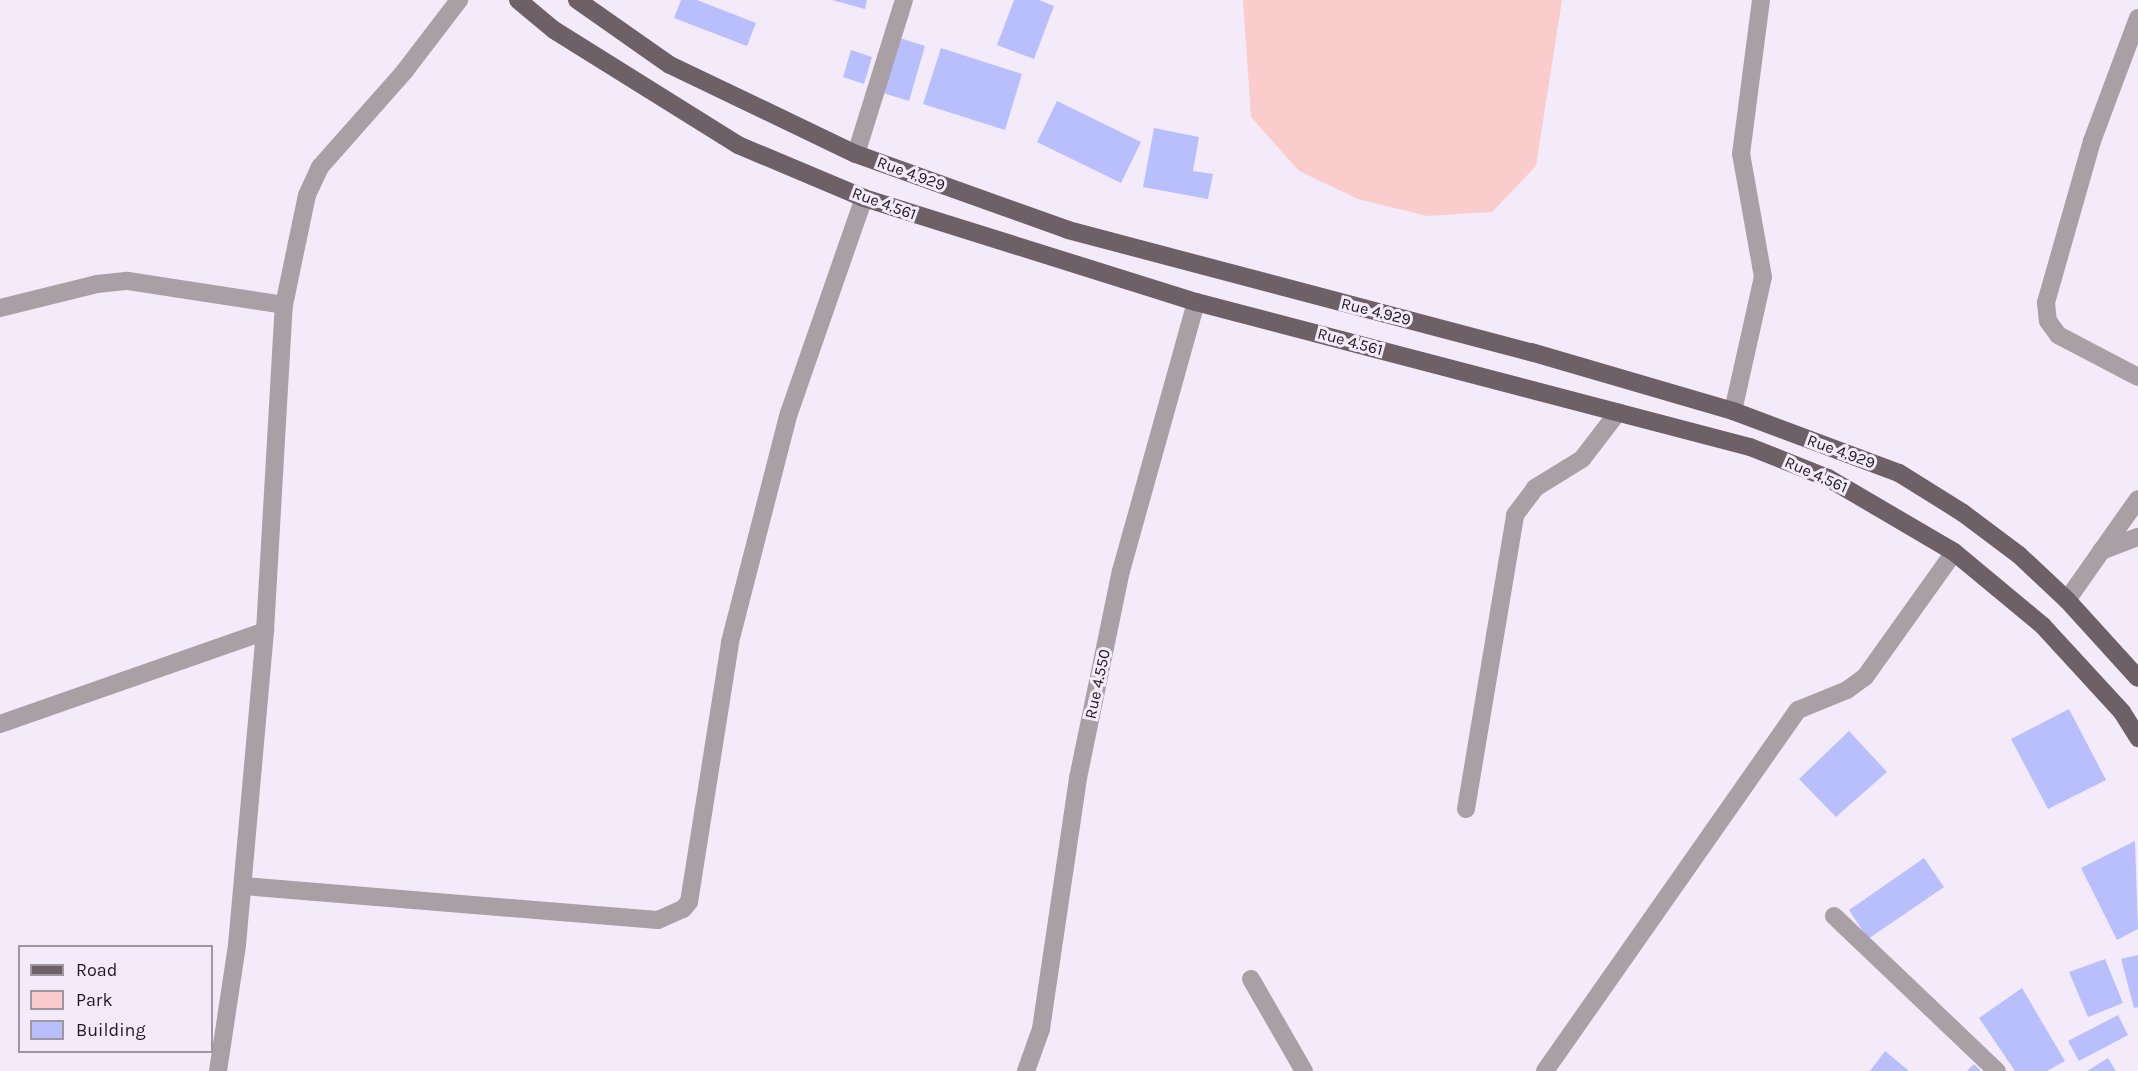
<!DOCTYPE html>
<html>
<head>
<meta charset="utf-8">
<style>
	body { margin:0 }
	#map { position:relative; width:2138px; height:1071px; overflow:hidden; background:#f4ebfa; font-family:Karla,sans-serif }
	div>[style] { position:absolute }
	.green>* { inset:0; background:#facccc }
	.building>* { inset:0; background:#b9bffc }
	.street>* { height:18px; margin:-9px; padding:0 9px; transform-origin:9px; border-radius:9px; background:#a8a0a4 }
	.primary>* { height:18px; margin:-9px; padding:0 9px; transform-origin:9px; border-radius:9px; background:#6d6066 }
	span { translate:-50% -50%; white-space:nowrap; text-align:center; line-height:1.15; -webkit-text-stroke:6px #f4ebfa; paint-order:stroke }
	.street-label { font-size:16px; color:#1d1a1f }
	.legend { position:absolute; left:18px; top:945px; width:195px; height:108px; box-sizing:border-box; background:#f4ebfa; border:2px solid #9e97a2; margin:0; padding:8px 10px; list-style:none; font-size:18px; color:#1d1a1f }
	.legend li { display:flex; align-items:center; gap:12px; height:30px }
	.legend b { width:30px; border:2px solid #9e97a2 }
</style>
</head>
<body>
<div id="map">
	<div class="green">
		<i style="clip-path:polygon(1243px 0,1562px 0,1536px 166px,1492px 212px,1427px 216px,1358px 199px,1299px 171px,1251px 117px)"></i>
	</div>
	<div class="building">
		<i style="clip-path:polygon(681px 0,697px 0,756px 23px,747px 46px,674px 18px)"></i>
		<i style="clip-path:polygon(832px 0,867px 0,865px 9px)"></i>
		<i style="clip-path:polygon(1014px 0,1039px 0,1054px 6px,1034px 59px,997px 45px)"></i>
		<i style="clip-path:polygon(900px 38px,925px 46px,909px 101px,883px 93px)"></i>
		<i style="clip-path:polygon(941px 48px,1022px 74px,1005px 130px,923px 104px)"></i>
		<i style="clip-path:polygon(851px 50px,872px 57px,864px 84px,843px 77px)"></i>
		<i style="clip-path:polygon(1057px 101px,1141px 142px,1121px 183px,1037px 142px)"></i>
		<i style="clip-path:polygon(1154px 128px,1199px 137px,1193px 171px,1213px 174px,1208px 199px,1143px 187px)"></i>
		<i style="clip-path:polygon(2069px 709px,2106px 780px,2048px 809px,2011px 739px)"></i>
		<i style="clip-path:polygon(1849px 731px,1887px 772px,1836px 817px,1799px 779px)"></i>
		<i style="clip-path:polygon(2135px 841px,2138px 929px,2117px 940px,2081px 868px)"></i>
		<i style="clip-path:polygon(1924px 858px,1944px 887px,1868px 939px,1849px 910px)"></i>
		<i style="clip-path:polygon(2138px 955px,2138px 1007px,2134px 1008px,2121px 959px)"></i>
		<i style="clip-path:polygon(2105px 959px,2123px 1003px,2088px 1017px,2069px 972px)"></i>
		<i style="clip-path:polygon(2022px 988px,2065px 1061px,2047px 1071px,2015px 1071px,1979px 1018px)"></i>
		<i style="clip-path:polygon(2118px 1015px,2128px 1035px,2079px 1061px,2068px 1041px)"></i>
		<i style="clip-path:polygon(1885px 1051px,1909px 1071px,1870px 1071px)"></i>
		<i style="clip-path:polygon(2108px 1058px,2116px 1071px,2087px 1071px)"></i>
		<i style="clip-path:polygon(1974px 1064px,1981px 1071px,1967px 1071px)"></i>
	</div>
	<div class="street">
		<i style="left:2138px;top:18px;width:131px;rotate:110.5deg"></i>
		<i style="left:2092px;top:141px;width:168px;rotate:105.9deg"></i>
		<i style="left:2046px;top:303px;width:18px;rotate:84deg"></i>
		<i style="left:2048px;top:321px;width:17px;rotate:54deg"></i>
		<i style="left:2058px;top:335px;width:90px;rotate:27.7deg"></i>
		<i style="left:856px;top:154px;width:161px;rotate:-72.7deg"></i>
		<i style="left:0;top:308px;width:100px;rotate:-13.9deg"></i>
		<i style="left:97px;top:284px;width:31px;rotate:-6deg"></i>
		<i style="left:128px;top:281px;width:158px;rotate:8.7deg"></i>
		<i style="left:1733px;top:411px;width:137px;rotate:-77.4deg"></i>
		<i style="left:1763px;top:277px;width:125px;rotate:-100.1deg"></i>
		<i style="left:1741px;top:154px;width:155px;rotate:-82.6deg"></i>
		<i style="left:2101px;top:551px;width:40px;rotate:-21deg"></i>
		<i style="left:2067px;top:600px;width:123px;rotate:-54.9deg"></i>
		<i style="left:0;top:724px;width:281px;rotate:-19.3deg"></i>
		<i style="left:1466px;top:809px;width:298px;rotate:-80.5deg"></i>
		<i style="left:1515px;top:515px;width:34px;rotate:-53deg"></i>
		<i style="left:1535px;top:488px;width:55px;rotate:-31.7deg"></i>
		<i style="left:1582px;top:459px;width:59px;rotate:-52.5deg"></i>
		<i style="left:243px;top:886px;width:416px;rotate:4.7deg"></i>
		<i style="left:658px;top:920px;width:27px;rotate:-24deg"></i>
		<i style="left:683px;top:909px;width:9px;rotate:-49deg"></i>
		<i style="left:689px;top:902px;width:263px;rotate:-81deg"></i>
		<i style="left:730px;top:642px;width:236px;rotate:-75.6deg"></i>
		<i style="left:789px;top:413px;width:228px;rotate:-70.8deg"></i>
		<i style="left:1834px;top:916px;width:225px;rotate:43.6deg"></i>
		<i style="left:1251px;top:979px;width:106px;rotate:60.1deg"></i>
		<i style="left:218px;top:1071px;width:127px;rotate:-81.4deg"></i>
		<i style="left:237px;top:945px;width:315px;rotate:-84.9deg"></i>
		<i style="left:265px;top:631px;width:327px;rotate:-86.7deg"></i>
		<i style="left:284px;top:305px;width:112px;rotate:-78.2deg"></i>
		<i style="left:307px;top:195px;width:31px;rotate:-65deg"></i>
		<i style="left:320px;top:167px;width:127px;rotate:-48.5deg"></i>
		<i style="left:404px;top:72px;width:91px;rotate:-52.6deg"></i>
		<i style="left:1026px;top:1071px;width:45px;rotate:-70.3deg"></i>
		<i style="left:1041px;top:1029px;width:254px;rotate:-81.6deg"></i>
		<i style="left:1078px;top:778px;width:211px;rotate:-78.3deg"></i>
		<i style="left:1121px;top:571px;width:279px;rotate:-74.4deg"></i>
		<i style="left:1545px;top:1071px;width:441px;rotate:-55deg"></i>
		<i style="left:1798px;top:710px;width:53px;rotate:-22.2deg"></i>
		<i style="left:1847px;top:690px;width:22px;rotate:-36deg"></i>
		<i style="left:1865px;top:677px;width:153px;rotate:-54.5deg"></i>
	</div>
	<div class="primary">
		<i style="left:518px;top:0;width:47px;rotate:39.8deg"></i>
		<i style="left:554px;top:30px;width:217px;rotate:32deg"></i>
		<i style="left:738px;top:145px;width:137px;rotate:22.8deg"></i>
		<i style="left:864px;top:198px;width:348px;rotate:17.4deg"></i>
		<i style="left:1196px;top:302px;width:573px;rotate:14.67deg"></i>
		<i style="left:1750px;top:447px;width:84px;rotate:21.7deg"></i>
		<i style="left:1828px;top:478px;width:146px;rotate:30.4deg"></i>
		<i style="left:1954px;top:552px;width:116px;rotate:39.7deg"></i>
		<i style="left:2043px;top:626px;width:117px;rotate:47.4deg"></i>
		<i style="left:2122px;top:712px;width:31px;rotate:58deg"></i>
		<i style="left:577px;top:0;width:113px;rotate:35deg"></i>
		<i style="left:670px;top:65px;width:206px;rotate:25.6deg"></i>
		<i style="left:856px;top:154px;width:225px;rotate:19.7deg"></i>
		<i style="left:1068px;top:230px;width:479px;rotate:14.8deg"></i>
		<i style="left:1531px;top:352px;width:210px;rotate:16.3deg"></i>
		<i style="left:1733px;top:411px;width:177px;rotate:20.5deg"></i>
		<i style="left:1899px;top:473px;width:75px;rotate:32deg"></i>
		<i style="left:1963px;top:513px;width:70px;rotate:36.9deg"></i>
		<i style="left:2019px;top:555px;width:66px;rotate:43.2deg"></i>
		<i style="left:2067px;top:600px;width:105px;rotate:47.7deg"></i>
	</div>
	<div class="street-label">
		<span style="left:911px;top:174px;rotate:20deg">Rue 4.929</span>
		<span style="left:884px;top:204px;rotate:20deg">Rue 4.561</span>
		<span style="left:1376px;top:312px;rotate:14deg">Rue 4.929</span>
		<span style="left:1350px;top:342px;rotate:15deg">Rue 4.561</span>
		<span style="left:1841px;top:452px;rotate:20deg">Rue 4.929</span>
		<span style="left:1816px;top:475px;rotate:24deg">Rue 4.561</span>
		<span style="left:1098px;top:684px;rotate:-78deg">Rue 4.550</span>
	</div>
	<ul class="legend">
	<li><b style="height:8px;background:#6d6066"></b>Road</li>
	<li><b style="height:16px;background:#facccc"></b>Park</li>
	<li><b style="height:16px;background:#b9bffc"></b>Building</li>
	</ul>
</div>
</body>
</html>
